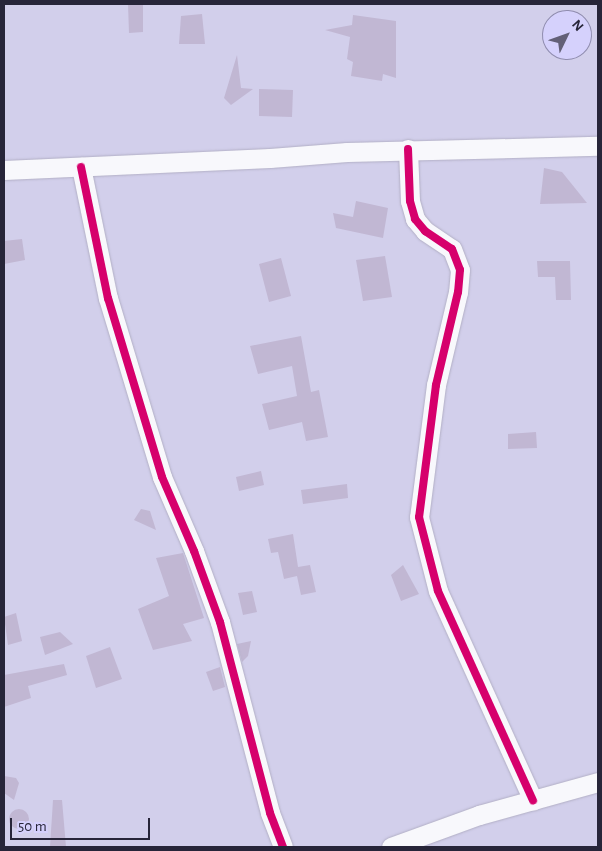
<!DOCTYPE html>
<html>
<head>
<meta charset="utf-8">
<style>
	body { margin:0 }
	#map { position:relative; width:602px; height:851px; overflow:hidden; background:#d2cfeb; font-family:"Alegreya Sans",sans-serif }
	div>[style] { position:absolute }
	.building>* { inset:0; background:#c1b7d3 }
	.round { border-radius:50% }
	.roads { filter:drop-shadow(0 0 1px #b2afc5) drop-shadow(0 0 1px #b2afc5) }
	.minor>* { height:19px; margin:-9.5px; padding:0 9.5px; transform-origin:9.5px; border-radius:9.5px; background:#f8f8fc }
	.cycleway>* { height:8px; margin:-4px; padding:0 4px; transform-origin:4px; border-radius:4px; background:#d6006c }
	span { translate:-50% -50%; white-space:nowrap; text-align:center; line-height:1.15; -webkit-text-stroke:4px #d5d1fc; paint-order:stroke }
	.frame { position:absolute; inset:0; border:5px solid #272539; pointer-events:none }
	.north { position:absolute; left:542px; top:10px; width:50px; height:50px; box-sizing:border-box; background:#d5d1fc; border:1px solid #8f8cae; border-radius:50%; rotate:48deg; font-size:14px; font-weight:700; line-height:20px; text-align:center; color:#272539 }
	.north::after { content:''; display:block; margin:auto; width:18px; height:22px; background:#636077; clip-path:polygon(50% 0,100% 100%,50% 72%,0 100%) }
	.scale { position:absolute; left:10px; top:818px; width:140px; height:22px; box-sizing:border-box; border:2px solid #272539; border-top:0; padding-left:6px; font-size:15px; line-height:18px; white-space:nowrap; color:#272539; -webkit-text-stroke:4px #d5d1fc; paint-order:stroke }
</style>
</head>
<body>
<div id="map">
	<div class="building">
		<i style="clip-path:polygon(128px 4px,143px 4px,143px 32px,129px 33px)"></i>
		<i style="clip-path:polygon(202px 14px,205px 44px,179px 44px,181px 16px)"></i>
		<i style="clip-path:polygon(353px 15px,396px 21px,396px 78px,383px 74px,382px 81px,351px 76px,353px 62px,347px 59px,350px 37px,325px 30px,352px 25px)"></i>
		<i style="clip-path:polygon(237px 55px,241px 88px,253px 89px,231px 105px,224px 98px)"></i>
		<i style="clip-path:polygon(259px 89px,293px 90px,292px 117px,259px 116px)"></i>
		<i style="clip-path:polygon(544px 168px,562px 172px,587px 203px,540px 204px)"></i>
		<i style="clip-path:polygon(356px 201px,388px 208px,383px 238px,336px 228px,333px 213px,353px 217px)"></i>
		<i style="clip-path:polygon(22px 239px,25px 260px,4px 264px,4px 241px)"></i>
		<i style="clip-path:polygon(385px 256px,392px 297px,363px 301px,356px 260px)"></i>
		<i style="clip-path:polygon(281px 258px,291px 296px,269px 302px,259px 264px)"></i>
		<i style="clip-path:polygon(537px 261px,570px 261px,571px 300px,556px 300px,555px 277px,538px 277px)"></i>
		<i style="clip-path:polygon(301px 336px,311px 392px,319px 390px,328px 437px,306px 441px,302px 422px,269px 430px,262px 404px,297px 396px,292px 366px,258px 374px,250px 346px)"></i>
		<i style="clip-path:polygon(536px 432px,537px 448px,508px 449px,508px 434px)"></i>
		<i style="clip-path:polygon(261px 471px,264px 485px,239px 491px,236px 477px)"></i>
		<i style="clip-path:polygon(347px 484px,348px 498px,303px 504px,301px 490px)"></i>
		<i style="clip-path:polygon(141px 509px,150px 511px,156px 530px,134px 520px)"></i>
		<i style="clip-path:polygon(293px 534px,298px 567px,310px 565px,316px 592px,301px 595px,297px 576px,284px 579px,278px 552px,271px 553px,268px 539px)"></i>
		<i style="clip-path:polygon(183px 553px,204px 618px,183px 624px,192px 641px,153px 650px,138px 609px,169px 596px,156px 558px)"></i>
		<i style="clip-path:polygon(403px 565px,419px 594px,401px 601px,391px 575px)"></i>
		<i style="clip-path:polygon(252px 591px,257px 612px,243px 615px,238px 593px)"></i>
		<i style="clip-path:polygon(16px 613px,22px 641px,8px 645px,4px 617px)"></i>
		<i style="clip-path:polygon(60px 632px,73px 644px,45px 655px,40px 637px)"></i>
		<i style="clip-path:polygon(251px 641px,248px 656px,242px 662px,237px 644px)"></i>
		<i style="clip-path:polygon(110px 647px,122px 679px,96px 688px,86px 656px)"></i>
		<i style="clip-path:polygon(64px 664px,67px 675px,28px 686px,31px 698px,4px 707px,4px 675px)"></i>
		<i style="clip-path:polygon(220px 667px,225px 687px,213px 691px,206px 672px)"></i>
		<i style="clip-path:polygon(4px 776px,16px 778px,19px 783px,14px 800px,4px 793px)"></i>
		<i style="clip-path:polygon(53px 800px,62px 800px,66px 847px,50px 847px)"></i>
		<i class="round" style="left:9px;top:809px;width:20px;height:20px"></i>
	</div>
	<div class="roads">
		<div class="minor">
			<i style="left:408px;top:149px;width:52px;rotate:87.8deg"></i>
			<i style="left:410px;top:201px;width:19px;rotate:74deg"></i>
			<i style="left:415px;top:219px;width:16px;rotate:50deg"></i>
			<i style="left:425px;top:231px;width:32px;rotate:34deg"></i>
			<i style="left:452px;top:249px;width:22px;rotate:69deg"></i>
			<i style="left:460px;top:270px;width:22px;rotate:95deg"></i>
			<i style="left:458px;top:292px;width:96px;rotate:103.3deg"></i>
			<i style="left:436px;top:385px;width:133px;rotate:97.3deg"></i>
			<i style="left:419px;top:517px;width:76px;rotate:75.6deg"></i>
			<i style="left:438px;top:591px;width:230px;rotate:65.6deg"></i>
			<i style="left:81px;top:167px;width:134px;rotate:78.4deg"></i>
			<i style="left:108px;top:298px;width:187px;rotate:73.2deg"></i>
			<i style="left:162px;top:477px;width:81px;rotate:66.6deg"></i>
			<i style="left:194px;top:551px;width:76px;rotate:69.9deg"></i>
			<i style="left:220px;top:622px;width:197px;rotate:75.3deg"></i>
			<i style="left:270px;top:813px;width:36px;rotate:69deg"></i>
			<i style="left:4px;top:170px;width:266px;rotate:-2.6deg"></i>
			<i style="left:270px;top:158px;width:77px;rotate:-4.5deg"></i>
			<i style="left:347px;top:152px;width:251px;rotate:-1.4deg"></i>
			<i style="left:391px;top:847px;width:94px;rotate:-20deg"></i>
			<i style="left:479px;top:815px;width:123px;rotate:-15.5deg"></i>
		</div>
	</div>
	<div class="cycleway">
		<i style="left:408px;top:149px;width:52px;rotate:87.8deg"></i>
		<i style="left:410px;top:201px;width:19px;rotate:74deg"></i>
		<i style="left:415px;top:219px;width:16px;rotate:50deg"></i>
		<i style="left:425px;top:231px;width:32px;rotate:34deg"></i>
		<i style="left:452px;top:249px;width:22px;rotate:69deg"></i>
		<i style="left:460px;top:270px;width:22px;rotate:95deg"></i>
		<i style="left:458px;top:292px;width:96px;rotate:103.3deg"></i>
		<i style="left:436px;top:385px;width:133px;rotate:97.3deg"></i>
		<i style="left:419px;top:517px;width:76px;rotate:75.6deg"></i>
		<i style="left:438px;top:591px;width:230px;rotate:65.6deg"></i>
		<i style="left:81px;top:167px;width:134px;rotate:78.4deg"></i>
		<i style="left:108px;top:298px;width:187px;rotate:73.2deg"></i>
		<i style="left:162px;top:477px;width:81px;rotate:66.6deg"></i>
		<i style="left:194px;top:551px;width:76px;rotate:69.9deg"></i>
		<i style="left:220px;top:622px;width:197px;rotate:75.3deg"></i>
		<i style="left:270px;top:813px;width:36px;rotate:69deg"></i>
	</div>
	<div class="frame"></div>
	<div class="north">N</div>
	<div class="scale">50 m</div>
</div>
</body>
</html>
